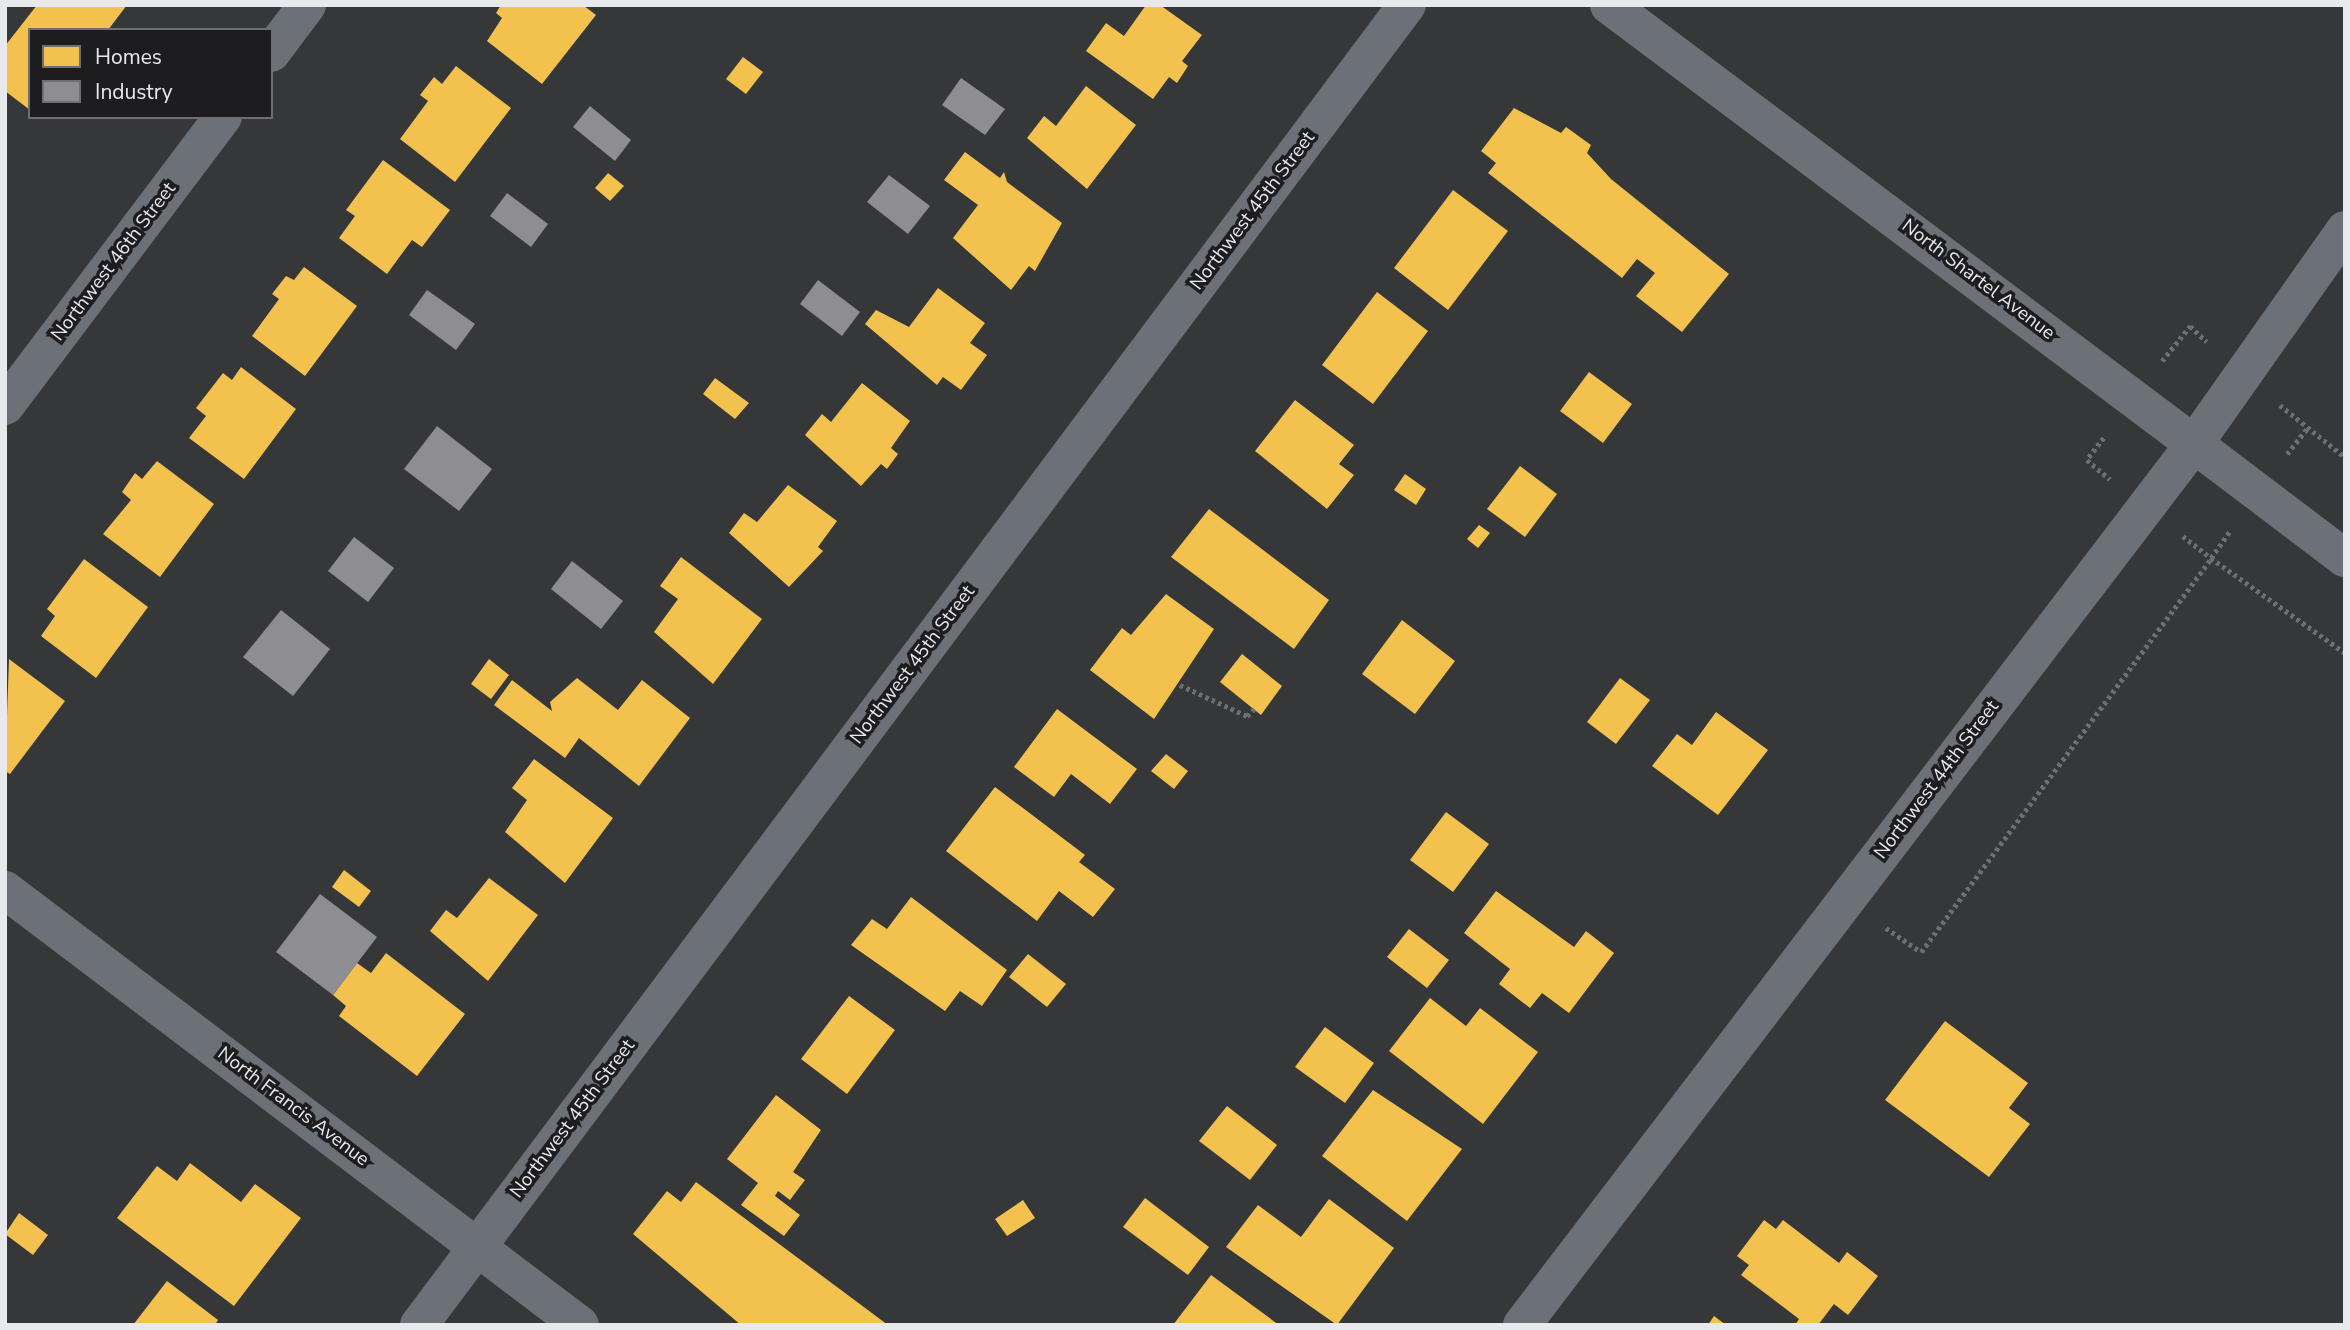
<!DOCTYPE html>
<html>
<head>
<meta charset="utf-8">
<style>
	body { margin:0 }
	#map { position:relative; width:2350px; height:1330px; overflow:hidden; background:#353739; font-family:"Nunito Sans",sans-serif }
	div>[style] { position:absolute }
	.homes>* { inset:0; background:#f2c14e }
	.industry>* { inset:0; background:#8d8d92 }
	.path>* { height:4.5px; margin-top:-2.25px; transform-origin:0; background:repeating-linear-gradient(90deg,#6c6f74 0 3.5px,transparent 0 7px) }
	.minor>* { height:38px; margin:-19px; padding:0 19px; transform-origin:19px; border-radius:19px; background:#6c7077 }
	.tertiary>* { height:38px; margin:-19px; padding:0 19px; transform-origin:19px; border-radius:19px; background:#6c7077 }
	span { translate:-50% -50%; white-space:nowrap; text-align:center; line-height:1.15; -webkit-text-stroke:7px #1d1d1f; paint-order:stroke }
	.street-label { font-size:19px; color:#e8e9ec }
	.frame { position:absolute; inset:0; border:7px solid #e8e9ec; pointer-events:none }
	.legend { position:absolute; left:28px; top:28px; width:245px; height:91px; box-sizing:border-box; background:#1d1d1f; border:2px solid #6e6f71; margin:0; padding:9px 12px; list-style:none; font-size:21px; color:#e8e9ec }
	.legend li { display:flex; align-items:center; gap:14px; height:35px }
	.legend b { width:35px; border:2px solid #6e6f71 }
</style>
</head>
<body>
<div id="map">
	<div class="homes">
		<i style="clip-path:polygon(37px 5px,127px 5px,108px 30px,30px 30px,30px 110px,5px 91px,5px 46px)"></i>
		<i style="clip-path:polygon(501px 5px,583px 5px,596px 15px,542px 84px,487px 41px,502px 18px,496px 13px)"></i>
		<i style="clip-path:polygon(1146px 5px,1160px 5px,1202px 35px,1182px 61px,1188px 66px,1177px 83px,1169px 77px,1153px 99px,1086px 51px,1106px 23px,1124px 36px)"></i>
		<i style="clip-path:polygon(743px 57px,763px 72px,746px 94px,726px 79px)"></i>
		<i style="clip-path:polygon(456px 66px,511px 108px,455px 182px,400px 139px,428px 101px,420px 95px,434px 77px,442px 84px)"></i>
		<i style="clip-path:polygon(1086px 86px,1136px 125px,1087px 189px,1027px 138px,1044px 116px,1056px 126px)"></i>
		<i style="clip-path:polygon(1514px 108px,1561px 133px,1566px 127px,1591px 145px,1587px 153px,1611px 179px,1729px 274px,1682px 332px,1636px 296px,1655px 273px,1637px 259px,1622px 278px,1488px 173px,1496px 163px,1481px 151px)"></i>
		<i style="clip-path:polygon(965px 152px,1000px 178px,1004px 172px,1007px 182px,1062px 223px,1035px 271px,1029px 266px,1011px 290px,953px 238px,978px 205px,944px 180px)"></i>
		<i style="clip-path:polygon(383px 160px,450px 210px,422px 247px,412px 240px,387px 274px,339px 238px,355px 216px,346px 210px)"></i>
		<i style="clip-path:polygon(608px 173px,624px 186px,610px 201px,595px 188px)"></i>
		<i style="clip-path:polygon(1453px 190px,1508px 231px,1448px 310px,1394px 268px)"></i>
		<i style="clip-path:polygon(304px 267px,357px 306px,305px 376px,252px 336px,279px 299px,272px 294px,286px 276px,294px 280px)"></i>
		<i style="clip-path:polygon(938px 288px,985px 323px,970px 343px,987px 355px,961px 390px,943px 377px,937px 385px,865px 324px,876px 310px,909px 327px)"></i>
		<i style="clip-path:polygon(1377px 292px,1428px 331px,1373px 404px,1322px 365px)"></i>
		<i style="clip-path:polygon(241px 367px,296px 409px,244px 479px,189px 438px,206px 416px,196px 408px,223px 373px,232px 380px)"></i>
		<i style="clip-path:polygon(1589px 372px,1632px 404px,1603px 443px,1560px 411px)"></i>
		<i style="clip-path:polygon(715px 378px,749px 403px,735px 419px,703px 394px)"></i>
		<i style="clip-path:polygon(862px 383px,910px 421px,891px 448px,898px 454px,887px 469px,881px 464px,861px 486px,805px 435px,822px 414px,831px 422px)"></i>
		<i style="clip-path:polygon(1295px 400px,1354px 445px,1339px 464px,1354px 475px,1327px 509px,1255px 451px)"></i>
		<i style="clip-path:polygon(157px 461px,214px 504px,160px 577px,103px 534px,131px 500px,122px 492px,135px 473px,142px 479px)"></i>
		<i style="clip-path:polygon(1520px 466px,1557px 494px,1525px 537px,1487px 509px)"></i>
		<i style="clip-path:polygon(1405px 474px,1426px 489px,1416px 505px,1394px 490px)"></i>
		<i style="clip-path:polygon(788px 485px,837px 521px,818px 547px,823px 551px,789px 587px,729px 533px,744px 513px,757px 522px)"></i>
		<i style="clip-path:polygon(1209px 509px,1329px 600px,1294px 649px,1171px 557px)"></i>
		<i style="clip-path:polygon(1479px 525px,1490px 533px,1478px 548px,1467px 539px)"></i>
		<i style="clip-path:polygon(681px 557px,762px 619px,713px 684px,654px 632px,678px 599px,660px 586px)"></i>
		<i style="clip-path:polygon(84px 559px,148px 607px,96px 678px,41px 636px,55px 616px,47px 609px)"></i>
		<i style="clip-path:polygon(1166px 594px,1214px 629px,1154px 719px,1090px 670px,1122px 628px,1131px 635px)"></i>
		<i style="clip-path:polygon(1402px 620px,1455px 661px,1415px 714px,1362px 674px)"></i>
		<i style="clip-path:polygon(1242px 654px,1282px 686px,1261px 715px,1220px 682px)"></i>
		<i style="clip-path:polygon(9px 659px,65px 701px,10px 774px,5px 771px)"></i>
		<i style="clip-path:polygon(489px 659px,509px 675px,491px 699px,471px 684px)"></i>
		<i style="clip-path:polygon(577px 678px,618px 710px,642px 680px,690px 718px,639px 786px,579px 738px,565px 758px,494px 705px,512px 680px,552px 711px,550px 702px)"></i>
		<i style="clip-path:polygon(1620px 678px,1650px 700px,1616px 744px,1587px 722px)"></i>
		<i style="clip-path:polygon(1057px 709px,1137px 769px,1110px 804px,1071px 774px,1054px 797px,1014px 767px)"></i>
		<i style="clip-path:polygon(1716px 712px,1768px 750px,1718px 815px,1652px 766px,1677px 734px,1692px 745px)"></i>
		<i style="clip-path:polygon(1166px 754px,1188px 771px,1174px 789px,1151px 771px)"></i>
		<i style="clip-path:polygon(534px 759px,613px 818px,565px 883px,505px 832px,527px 800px,512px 788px)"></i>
		<i style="clip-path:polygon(995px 787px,1085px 855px,1079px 862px,1115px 889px,1093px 917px,1059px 891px,1037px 921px,946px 851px)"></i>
		<i style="clip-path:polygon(1446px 812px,1489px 844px,1453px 892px,1410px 860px)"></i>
		<i style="clip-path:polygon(344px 870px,371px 891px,359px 907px,332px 887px)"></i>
		<i style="clip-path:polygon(489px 878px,538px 915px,488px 981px,430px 931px,446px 910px,457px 918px)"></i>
		<i style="clip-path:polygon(1496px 891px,1574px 947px,1586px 931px,1614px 953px,1569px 1013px,1542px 993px,1530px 1008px,1499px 984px,1510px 969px,1464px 933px)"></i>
		<i style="clip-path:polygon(911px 897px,1007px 970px,982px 1006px,960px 991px,945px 1011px,851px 945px,872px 919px,887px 929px)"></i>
		<i style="clip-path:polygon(1409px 929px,1449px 960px,1427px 988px,1387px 957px)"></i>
		<i style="clip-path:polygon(386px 953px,465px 1014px,417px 1076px,339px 1016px,346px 1006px,333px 995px,357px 963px,371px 973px)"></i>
		<i style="clip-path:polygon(1028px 954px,1066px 984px,1047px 1007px,1009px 977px)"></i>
		<i style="clip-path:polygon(849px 996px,895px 1030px,847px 1094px,801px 1059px)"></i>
		<i style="clip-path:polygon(1430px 998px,1466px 1026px,1480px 1008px,1538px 1052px,1483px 1124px,1389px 1051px)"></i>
		<i style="clip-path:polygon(1945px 1021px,2028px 1083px,2009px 1108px,2030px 1124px,1989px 1177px,1885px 1100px)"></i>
		<i style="clip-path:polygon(1325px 1027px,1374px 1063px,1345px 1103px,1295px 1067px)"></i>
		<i style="clip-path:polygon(1373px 1090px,1462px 1149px,1407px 1221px,1322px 1156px)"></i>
		<i style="clip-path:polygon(776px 1095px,821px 1130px,793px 1172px,805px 1180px,790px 1200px,778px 1191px,775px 1196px,800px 1215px,784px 1236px,741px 1205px,758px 1183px,727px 1159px)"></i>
		<i style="clip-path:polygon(1227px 1106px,1277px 1145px,1250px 1180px,1199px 1141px)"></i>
		<i style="clip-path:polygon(190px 1163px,241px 1202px,255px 1184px,301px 1218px,234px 1306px,117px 1218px,157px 1166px,177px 1181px)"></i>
		<i style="clip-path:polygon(696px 1182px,888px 1325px,741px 1325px,633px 1234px,667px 1191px,681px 1202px)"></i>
		<i style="clip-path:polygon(1145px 1198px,1209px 1247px,1188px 1275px,1123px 1227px)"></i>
		<i style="clip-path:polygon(1329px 1199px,1394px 1248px,1337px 1325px,1226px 1247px,1258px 1205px,1301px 1237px)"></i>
		<i style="clip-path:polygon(1023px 1200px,1035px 1218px,1007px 1236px,995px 1219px)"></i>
		<i style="clip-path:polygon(19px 1213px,48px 1235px,33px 1255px,5px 1234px)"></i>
		<i style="clip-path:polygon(1764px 1220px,1776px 1229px,1783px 1220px,1839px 1263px,1847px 1252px,1878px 1276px,1848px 1315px,1834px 1304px,1818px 1325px,1795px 1325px,1799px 1319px,1741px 1275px,1749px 1265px,1737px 1256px)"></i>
		<i style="clip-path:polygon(1211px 1275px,1279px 1325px,1173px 1325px)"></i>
		<i style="clip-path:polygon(167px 1281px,218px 1320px,215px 1325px,133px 1325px)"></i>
		<i style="clip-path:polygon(1714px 1316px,1726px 1325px,1708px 1325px)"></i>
	</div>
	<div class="industry">
		<i style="clip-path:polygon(961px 78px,1005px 109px,985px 135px,942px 105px)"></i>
		<i style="clip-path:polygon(590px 106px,631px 140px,615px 161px,573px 127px)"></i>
		<i style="clip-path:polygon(889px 175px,930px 206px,908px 234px,867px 202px)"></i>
		<i style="clip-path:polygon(507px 193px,548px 224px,531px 247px,490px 216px)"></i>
		<i style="clip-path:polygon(818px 280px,860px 312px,842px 336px,800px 304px)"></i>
		<i style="clip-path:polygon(427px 290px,475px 324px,456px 350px,409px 315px)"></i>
		<i style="clip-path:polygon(437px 426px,492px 469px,459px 511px,404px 469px)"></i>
		<i style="clip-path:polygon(354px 537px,394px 568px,368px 602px,328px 571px)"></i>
		<i style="clip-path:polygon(572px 561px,623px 601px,601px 629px,551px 589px)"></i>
		<i style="clip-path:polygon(281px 610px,330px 649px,293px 696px,243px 657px)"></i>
		<i style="clip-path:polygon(320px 894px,377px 937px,333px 995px,276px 952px)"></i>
	</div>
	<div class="path">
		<i style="left:2162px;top:361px;width:45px;rotate:-51.3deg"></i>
		<i style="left:2190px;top:326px;width:23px;rotate:43deg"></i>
		<i style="left:2280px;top:405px;width:83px;rotate:38.7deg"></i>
		<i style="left:2104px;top:438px;width:28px;rotate:128deg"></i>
		<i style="left:2087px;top:460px;width:30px;rotate:40deg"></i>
		<i style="left:2287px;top:454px;width:34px;rotate:-52deg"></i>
		<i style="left:2183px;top:536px;width:36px;rotate:38deg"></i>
		<i style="left:2211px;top:558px;width:33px;rotate:-55deg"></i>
		<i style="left:1180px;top:685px;width:74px;rotate:24.8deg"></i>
		<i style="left:1247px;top:716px;width:10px;rotate:-45deg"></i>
		<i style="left:1886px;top:928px;width:42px;rotate:34.4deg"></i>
		<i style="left:1921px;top:952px;width:489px;rotate:-53.6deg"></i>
		<i style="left:2211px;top:558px;width:164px;rotate:35.3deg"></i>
	</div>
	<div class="minor">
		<i style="left:1609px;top:5px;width:731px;rotate:36.89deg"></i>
		<i style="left:271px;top:53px;width:60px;rotate:-53.1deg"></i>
		<i style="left:5px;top:406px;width:362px;rotate:-53deg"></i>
		<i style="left:5px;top:890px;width:721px;rotate:37.11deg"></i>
		<i style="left:419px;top:1325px;width:1649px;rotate:-53.19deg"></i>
		<i style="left:1522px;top:1325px;width:1108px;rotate:-52.66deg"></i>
		<i style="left:2194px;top:444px;width:262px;rotate:-54.8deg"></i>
	</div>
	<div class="tertiary">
		<i style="left:2194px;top:444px;width:189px;rotate:37.1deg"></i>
	</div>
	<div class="street-label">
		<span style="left:1253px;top:211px;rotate:-53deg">Northwest 45th Street</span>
		<span style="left:114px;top:262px;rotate:-53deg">Northwest 46th Street</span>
		<span style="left:1978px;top:280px;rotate:37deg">North Shartel Avenue</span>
		<span style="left:913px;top:665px;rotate:-53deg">Northwest 45th Street</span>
		<span style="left:1937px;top:780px;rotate:-53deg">Northwest 44th Street</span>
		<span style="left:293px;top:1107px;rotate:37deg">North Francis Avenue</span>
		<span style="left:573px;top:1119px;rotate:-53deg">Northwest 45th Street</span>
	</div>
	<div class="frame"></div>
	<ul class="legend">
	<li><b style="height:19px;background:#f2c14e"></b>Homes</li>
	<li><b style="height:19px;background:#8d8d92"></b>Industry</li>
	</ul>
</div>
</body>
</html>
